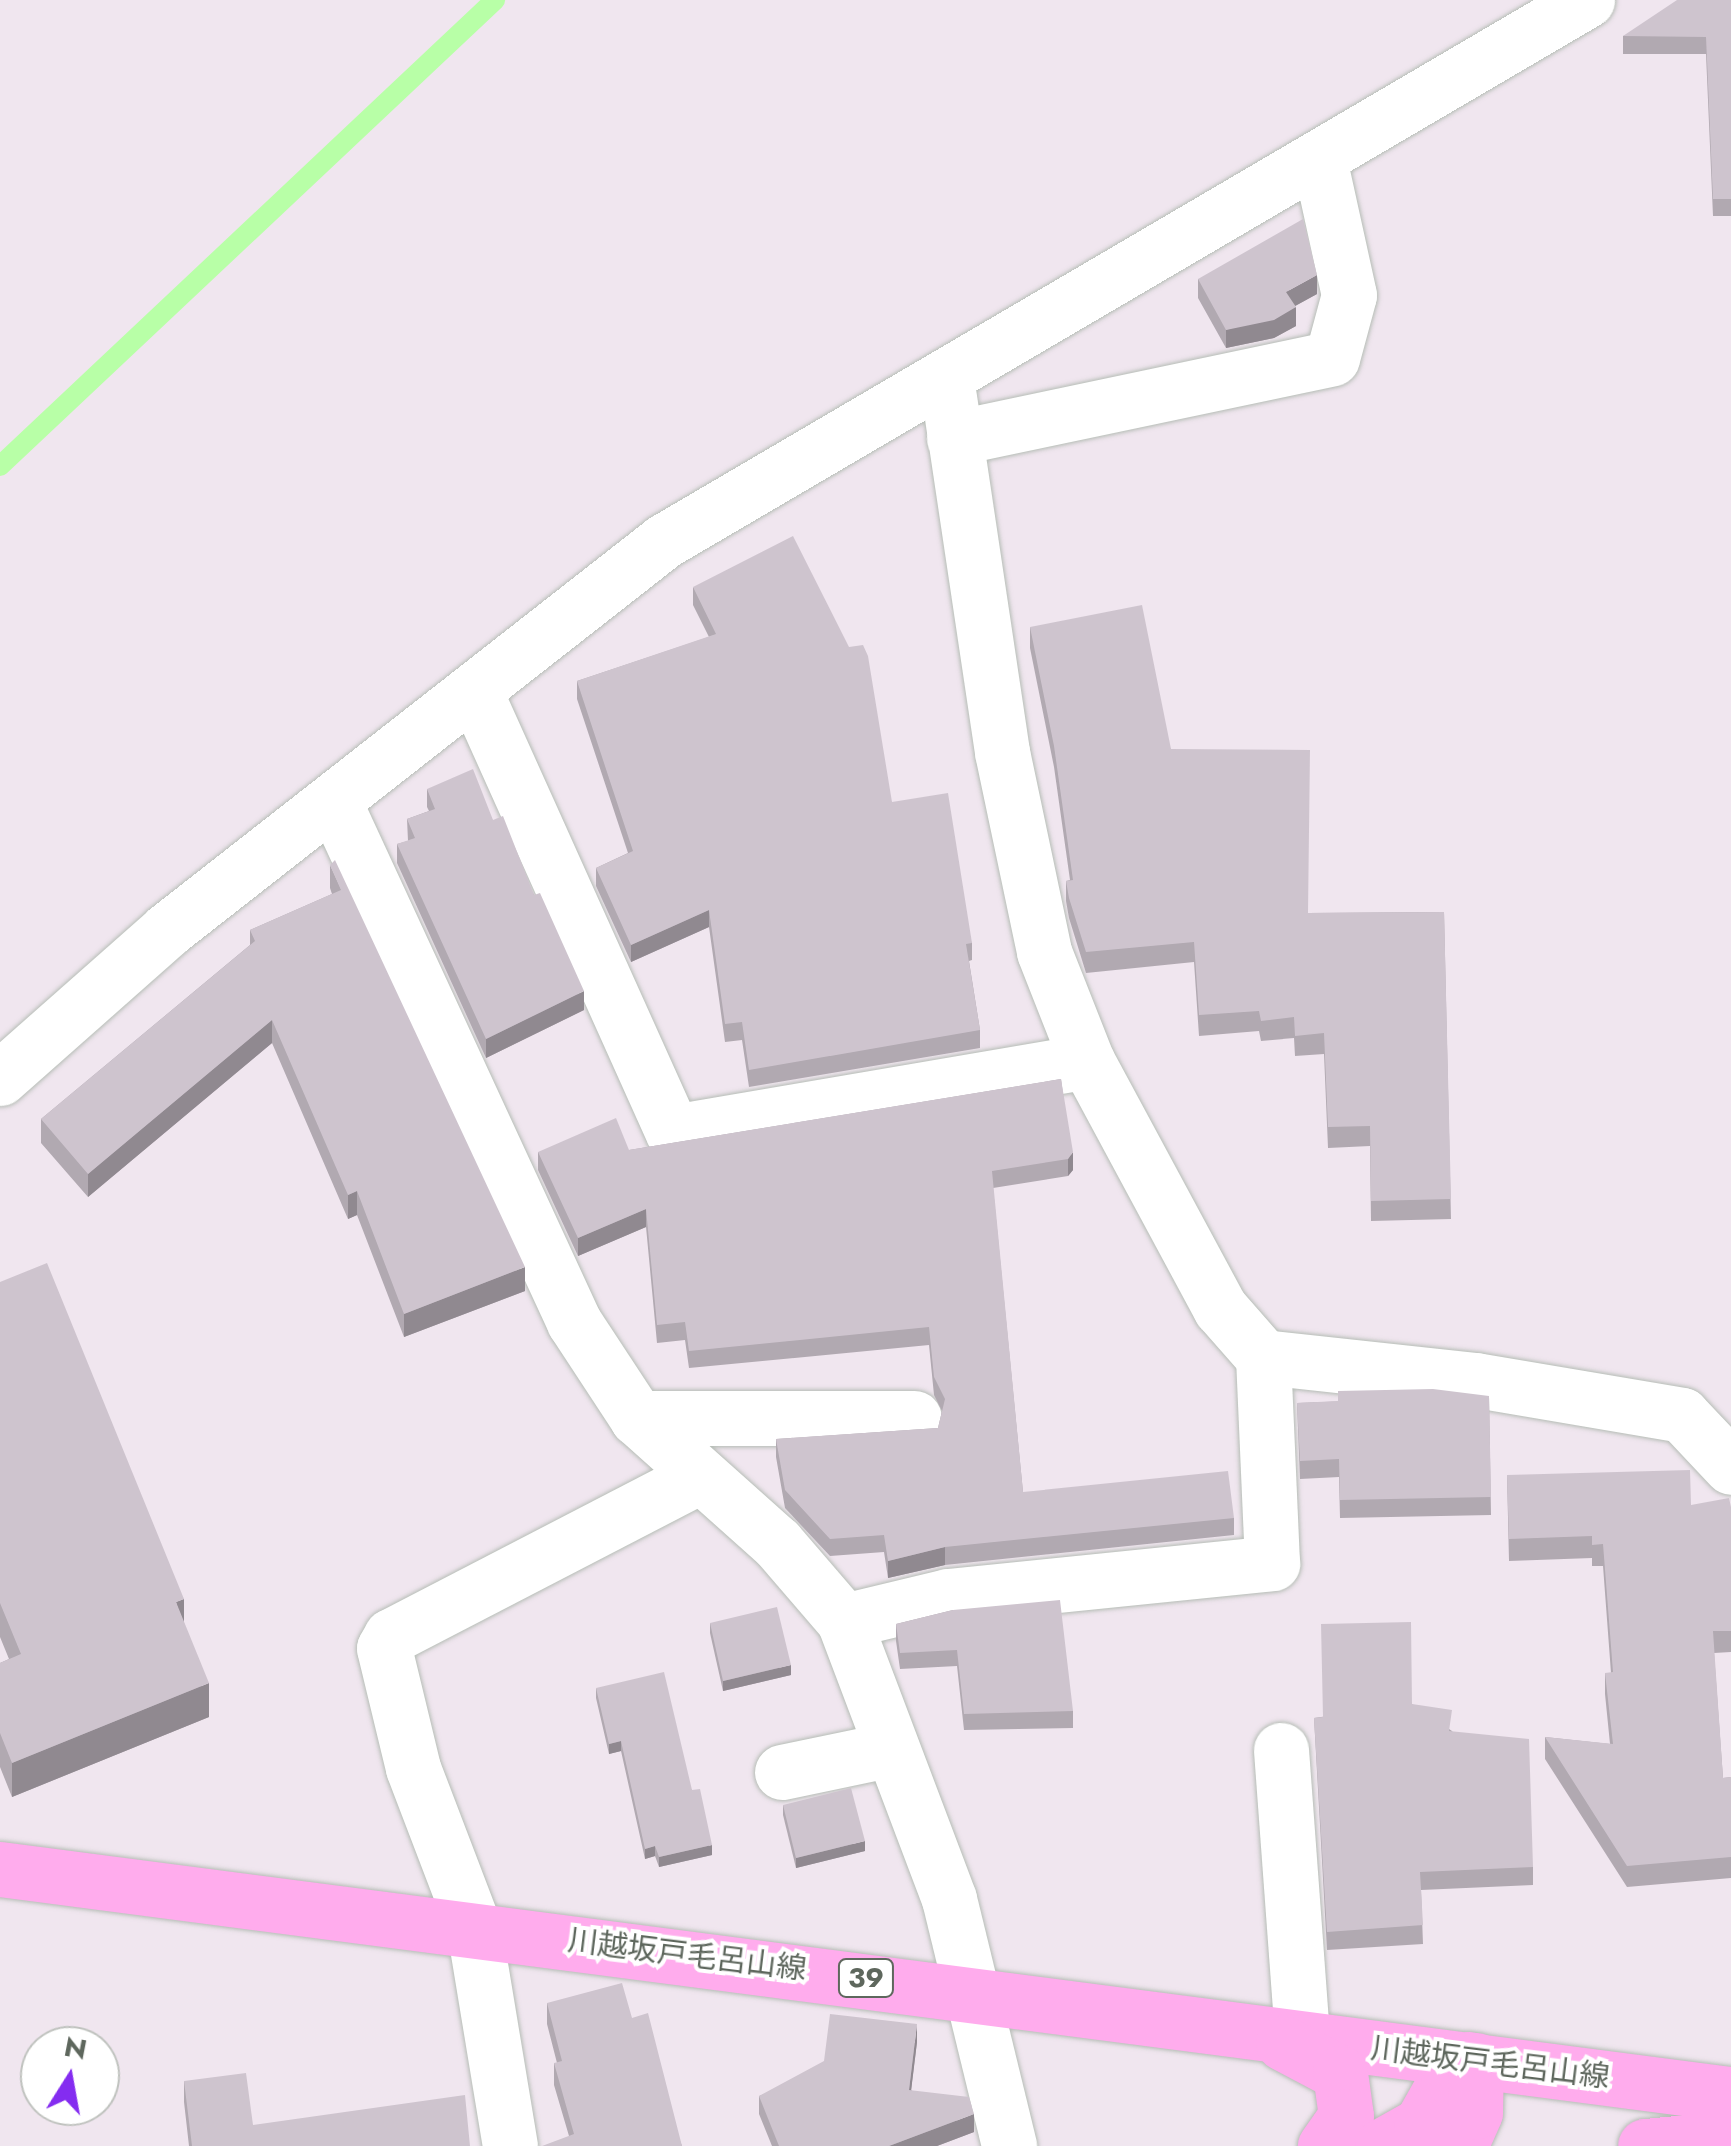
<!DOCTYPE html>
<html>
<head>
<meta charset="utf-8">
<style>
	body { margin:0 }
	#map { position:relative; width:1731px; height:2146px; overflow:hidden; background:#f0e6ef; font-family:Jost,"Noto Sans JP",sans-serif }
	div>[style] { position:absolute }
	.stream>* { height:20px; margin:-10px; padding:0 10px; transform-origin:10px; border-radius:10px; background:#b8ffa7 }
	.roads { filter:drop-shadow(0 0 2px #b6bdb6) drop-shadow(0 0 2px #b6bdb6) }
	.minor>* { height:55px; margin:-27.5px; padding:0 27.5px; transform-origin:27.5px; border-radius:27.5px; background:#fff }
	.major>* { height:55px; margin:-27.5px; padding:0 27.5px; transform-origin:27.5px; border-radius:27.5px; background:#ffaced }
	.wall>* { inset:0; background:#b1a9b1 }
	.shaded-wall>* { inset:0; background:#908990 }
	.building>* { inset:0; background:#cec4ce }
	span { translate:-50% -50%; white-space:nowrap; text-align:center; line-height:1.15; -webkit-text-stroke:8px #fff; paint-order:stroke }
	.shield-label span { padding:2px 8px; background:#fff; border:2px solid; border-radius:8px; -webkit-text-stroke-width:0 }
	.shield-label { font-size:28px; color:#5e675d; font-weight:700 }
	.street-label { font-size:30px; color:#5e675d }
	.north { position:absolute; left:20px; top:2026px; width:100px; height:100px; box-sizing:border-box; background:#fff; border:2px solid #bfc2be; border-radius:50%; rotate:11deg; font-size:28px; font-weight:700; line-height:40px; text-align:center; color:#5e675d }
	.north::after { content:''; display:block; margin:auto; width:35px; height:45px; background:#842cf0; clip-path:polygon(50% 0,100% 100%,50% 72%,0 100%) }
</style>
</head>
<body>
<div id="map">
	<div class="stream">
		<i style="left:0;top:466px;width:680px;rotate:-43.27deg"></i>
	</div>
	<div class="roads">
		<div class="minor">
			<i style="left:946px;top:377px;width:379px;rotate:81.5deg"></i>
			<i style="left:1002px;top:752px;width:204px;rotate:78.1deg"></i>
			<i style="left:1044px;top:952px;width:117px;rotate:68.5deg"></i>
			<i style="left:1087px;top:1061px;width:281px;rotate:61.7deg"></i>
			<i style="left:1220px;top:1308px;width:65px;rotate:48.7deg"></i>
			<i style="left:1263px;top:1357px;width:214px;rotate:6.2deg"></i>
			<i style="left:1476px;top:1380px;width:209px;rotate:9.6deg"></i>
			<i style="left:1682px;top:1415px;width:71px;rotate:46.7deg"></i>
			<i style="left:954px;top:438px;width:386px;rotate:-11.9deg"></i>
			<i style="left:1332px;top:358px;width:65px;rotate:-74.9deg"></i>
			<i style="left:1349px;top:295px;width:140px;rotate:-102.4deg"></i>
			<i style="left:474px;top:690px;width:485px;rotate:65.8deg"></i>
			<i style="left:673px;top:1132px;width:420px;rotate:-9.7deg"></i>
			<i style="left:334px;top:802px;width:573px;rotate:65.22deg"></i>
			<i style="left:574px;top:1322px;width:115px;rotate:56.7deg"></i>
			<i style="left:637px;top:1418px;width:188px;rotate:41.8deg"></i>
			<i style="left:777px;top:1543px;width:103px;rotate:49.3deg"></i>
			<i style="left:844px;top:1621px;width:297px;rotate:69.3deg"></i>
			<i style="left:949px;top:1899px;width:254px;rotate:76.3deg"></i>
			<i style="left:0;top:1078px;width:223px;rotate:-41.5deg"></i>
			<i style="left:167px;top:930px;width:631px;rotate:-38.05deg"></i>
			<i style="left:664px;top:541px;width:1070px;rotate:-30.38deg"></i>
			<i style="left:637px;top:1418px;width:277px"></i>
			<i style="left:844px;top:1621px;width:107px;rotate:-13.5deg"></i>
			<i style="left:948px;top:1596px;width:326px;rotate:-5.8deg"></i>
			<i style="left:1272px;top:1563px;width:206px;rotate:-92.5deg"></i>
			<i style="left:1281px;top:1750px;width:290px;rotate:85.8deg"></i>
			<i style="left:782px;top:1772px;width:112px;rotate:-11.8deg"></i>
			<i style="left:510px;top:2146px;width:221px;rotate:-99.4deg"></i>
			<i style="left:474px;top:1928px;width:171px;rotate:-110.9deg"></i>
			<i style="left:413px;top:1768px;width:123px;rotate:-103.6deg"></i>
			<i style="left:384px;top:1648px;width:14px;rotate:-60deg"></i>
			<i style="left:391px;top:1636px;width:346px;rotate:-27.4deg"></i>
		</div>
		<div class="major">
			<i style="left:0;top:1869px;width:1746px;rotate:7.41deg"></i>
			<i style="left:1283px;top:2043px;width:64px;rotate:27.8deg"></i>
			<i style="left:1340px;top:2073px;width:43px;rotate:82.1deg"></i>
			<i style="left:1346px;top:2116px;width:37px;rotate:125deg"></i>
			<i style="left:1382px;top:2146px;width:45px;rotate:-29.4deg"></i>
			<i style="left:1421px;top:2124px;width:55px;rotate:-60.6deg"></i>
			<i style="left:1448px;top:2076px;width:27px;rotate:-39deg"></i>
			<i style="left:1460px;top:2146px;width:37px;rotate:-66deg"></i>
			<i style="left:1475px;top:2112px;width:52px;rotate:-88.9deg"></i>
			<i style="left:1645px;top:2146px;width:86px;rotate:-5.3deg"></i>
		</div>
	</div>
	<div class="wall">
		<i style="clip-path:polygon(1731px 0,1731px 216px,1713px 216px,1706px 54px,1623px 54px,1623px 36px)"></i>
		<i style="clip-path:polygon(1198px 279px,1317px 294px,1295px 306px,1296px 326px,1274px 338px,1226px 348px,1198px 298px)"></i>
		<i style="clip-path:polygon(693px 587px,892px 802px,972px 943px,972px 960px,969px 961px,980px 1030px,980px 1048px,749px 1087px,742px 1040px,725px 1042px,709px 927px,631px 962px,596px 886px,596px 868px,628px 853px,577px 699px,577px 681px,709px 637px,693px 605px)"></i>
		<i style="clip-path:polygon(1030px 627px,1171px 749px,1308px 913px,1444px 912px,1451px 1219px,1371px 1221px,1370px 1146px,1328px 1148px,1324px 1054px,1295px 1056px,1294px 1038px,1261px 1041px,1259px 1031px,1199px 1036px,1194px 962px,1086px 973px,1069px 918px,1066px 901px,1066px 881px,1070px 880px,1054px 767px,1030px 648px)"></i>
		<i style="clip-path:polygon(427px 789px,493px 820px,534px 895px,584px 1010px,486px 1058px,397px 863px,397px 844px,408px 841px,407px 819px,429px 811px,427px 807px)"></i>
		<i style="clip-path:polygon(330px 865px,525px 1291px,404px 1337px,357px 1215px,348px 1219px,272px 1043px,88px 1197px,41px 1143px,41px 1119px,250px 945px,250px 930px,332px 894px,330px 888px)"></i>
		<i style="clip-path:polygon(1061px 1079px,1073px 1170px,1068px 1176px,993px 1188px,1023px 1492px,1234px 1518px,1234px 1535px,945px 1565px,888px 1578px,884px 1552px,830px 1556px,785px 1508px,776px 1457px,776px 1439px,938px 1428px,942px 1411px,934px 1395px,929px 1345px,689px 1368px,685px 1340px,657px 1343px,646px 1227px,578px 1256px,538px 1170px,538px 1152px,629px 1150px)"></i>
		<i style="clip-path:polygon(0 1282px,184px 1623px,209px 1717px,12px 1797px,0 1767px,0 1663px,9px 1659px,0 1637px)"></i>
		<i style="clip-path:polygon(1489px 1396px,1491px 1515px,1340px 1518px,1339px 1477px,1300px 1479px,1297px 1403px)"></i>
		<i style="clip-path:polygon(1507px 1475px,1691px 1505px,1731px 1507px,1731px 1652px,1714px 1653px,1723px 1778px,1731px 1777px,1731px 1878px,1627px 1887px,1545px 1759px,1545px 1737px,1610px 1744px,1605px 1694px,1605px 1673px,1611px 1673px,1603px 1566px,1592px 1566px,1592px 1558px,1509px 1561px)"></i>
		<i style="clip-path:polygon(953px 1610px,1073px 1711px,1073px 1728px,964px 1730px,957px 1666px,900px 1669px,896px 1641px,896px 1624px)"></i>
		<i style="clip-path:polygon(710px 1623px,791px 1675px,723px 1691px,710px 1633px)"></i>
		<i style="clip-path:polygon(596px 1688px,692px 1790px,712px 1855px,659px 1867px,655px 1856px,645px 1859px,621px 1751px,609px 1754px,596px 1698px)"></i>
		<i style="clip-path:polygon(1412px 1704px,1452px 1731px,1533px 1867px,1533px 1885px,1421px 1890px,1423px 1944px,1327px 1950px,1314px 1718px)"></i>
		<i style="clip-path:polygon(783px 1805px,865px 1851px,796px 1868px,783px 1815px)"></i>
		<i style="clip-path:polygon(547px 2003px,632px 2018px,682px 2146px,569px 2136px,554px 2085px,554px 2063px,557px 2063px,547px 2024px)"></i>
		<i style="clip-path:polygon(917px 2042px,911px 2090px,974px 2132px,937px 2146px,772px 2146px,759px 2114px,759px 2096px)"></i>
		<i style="clip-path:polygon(184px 2081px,253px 2125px,470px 2146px,189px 2146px,184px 2102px)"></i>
	</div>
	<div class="shaded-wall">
		<i style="clip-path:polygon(1317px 275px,1317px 294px,1286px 311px,1286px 292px)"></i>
		<i style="clip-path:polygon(1296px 307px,1296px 326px,1274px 338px,1226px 348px,1226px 330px)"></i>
		<i style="clip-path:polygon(709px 910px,709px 927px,631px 962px,631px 945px)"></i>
		<i style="clip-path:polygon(584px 991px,584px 1010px,486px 1058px,486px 1039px)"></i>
		<i style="clip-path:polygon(272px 1020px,272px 1043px,88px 1197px,88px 1174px)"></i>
		<i style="clip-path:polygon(1073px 1152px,1073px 1170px,1068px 1176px,1068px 1159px)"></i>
		<i style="clip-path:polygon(357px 1191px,357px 1215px,348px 1219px,348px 1195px)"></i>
		<i style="clip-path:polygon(646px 1209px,646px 1227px,578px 1256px,578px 1238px)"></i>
		<i style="clip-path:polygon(525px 1267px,525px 1291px,404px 1337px,404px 1314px)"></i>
		<i style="clip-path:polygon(945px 1547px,945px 1565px,888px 1578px,888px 1561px)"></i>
		<i style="clip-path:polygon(184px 1599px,184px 1633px,176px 1602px)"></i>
		<i style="clip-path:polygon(791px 1665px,791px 1675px,723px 1691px,723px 1681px)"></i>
		<i style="clip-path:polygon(209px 1683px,209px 1717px,12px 1797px,12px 1763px)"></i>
		<i style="clip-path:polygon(621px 1741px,621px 1751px,609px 1754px,609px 1744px)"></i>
		<i style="clip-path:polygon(865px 1841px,865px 1851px,796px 1868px,796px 1858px)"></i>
		<i style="clip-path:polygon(712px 1845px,712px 1855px,659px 1867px,659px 1857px)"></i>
		<i style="clip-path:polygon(655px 1846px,655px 1856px,645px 1859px,645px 1849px)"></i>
		<i style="clip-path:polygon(917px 2024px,917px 2042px,909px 2108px,909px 2090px)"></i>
		<i style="clip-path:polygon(974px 2114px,974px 2132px,937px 2146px,889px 2146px)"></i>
	</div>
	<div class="building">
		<i style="clip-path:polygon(1677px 0,1731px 0,1731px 199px,1713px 199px,1706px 37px,1623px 36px)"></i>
		<i style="clip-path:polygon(1303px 219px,1317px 275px,1286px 292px,1296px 307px,1274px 320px,1226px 330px,1198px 279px)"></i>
		<i style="clip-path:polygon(793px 536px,849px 647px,863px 645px,868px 656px,892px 802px,948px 793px,972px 943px,966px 944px,980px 1030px,749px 1070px,742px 1022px,725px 1024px,709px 910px,631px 945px,596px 868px,633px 851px,577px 681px,716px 634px,693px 587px)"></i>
		<i style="clip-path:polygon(1142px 605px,1171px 749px,1310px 750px,1308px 913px,1444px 912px,1451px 1199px,1371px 1201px,1370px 1126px,1328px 1127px,1324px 1033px,1295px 1036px,1294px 1017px,1261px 1021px,1259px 1011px,1199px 1015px,1194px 942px,1086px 952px,1069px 898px,1066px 881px,1073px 880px,1054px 746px,1030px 627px)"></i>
		<i style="clip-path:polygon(473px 769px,493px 820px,503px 816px,534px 895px,540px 893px,584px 991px,486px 1039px,397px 844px,415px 838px,407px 819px,435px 809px,427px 789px)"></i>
		<i style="clip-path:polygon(335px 860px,525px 1267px,404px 1314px,357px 1191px,348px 1195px,272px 1020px,88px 1174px,41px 1119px,255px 941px,250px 930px,341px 890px,330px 865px)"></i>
		<i style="clip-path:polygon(1061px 1079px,1073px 1152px,1068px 1159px,992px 1171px,1023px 1492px,1228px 1471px,1234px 1518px,945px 1547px,888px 1561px,884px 1535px,830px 1539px,785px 1490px,776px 1439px,938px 1428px,945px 1399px,934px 1377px,929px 1327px,689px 1351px,685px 1322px,657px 1325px,646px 1209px,578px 1238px,538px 1152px,616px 1118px,629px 1150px)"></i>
		<i style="clip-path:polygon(47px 1263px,184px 1599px,176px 1602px,209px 1683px,12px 1763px,0 1733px,0 1663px,21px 1654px,0 1603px,0 1282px)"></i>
		<i style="clip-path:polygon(1433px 1389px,1489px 1396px,1491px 1497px,1340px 1500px,1339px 1459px,1300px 1461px,1297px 1403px,1338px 1401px,1338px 1391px)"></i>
		<i style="clip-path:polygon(1690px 1470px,1691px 1505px,1729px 1498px,1731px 1507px,1731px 1631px,1713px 1631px,1723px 1778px,1731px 1777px,1731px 1857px,1627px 1866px,1545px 1737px,1613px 1744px,1605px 1673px,1613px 1672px,1603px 1544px,1592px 1545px,1592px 1536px,1509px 1539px,1507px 1475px)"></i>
		<i style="clip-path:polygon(1060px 1600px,1073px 1711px,964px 1714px,957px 1650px,900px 1653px,896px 1624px,953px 1610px)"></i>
		<i style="clip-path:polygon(777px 1607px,791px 1665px,723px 1681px,710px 1623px)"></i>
		<i style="clip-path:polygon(1411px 1622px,1412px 1704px,1452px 1710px,1449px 1731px,1529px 1739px,1533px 1867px,1420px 1872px,1423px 1925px,1327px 1932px,1314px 1718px,1323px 1717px,1321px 1624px)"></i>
		<i style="clip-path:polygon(664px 1672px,692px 1790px,700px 1789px,712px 1845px,659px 1857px,655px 1846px,645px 1849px,621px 1741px,609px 1744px,596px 1688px)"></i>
		<i style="clip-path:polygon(851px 1788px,865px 1841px,796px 1858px,783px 1805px)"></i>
		<i style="clip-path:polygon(622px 1983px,632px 2018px,648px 2013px,682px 2146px,542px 2146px,574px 2134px,554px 2063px,562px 2061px,547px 2003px)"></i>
		<i style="clip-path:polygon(830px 2014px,917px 2024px,909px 2090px,969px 2097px,974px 2114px,889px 2146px,779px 2146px,759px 2096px,824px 2061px)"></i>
		<i style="clip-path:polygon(246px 2073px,253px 2125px,465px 2095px,470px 2146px,192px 2146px,184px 2081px)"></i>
	</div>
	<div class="shield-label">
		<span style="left:866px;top:1978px">39</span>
	</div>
	<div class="street-label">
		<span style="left:687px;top:1955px;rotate:7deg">川越坂戸毛呂山線</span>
		<span style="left:1490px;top:2063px;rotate:7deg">川越坂戸毛呂山線</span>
	</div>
	<div class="north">N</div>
</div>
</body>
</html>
